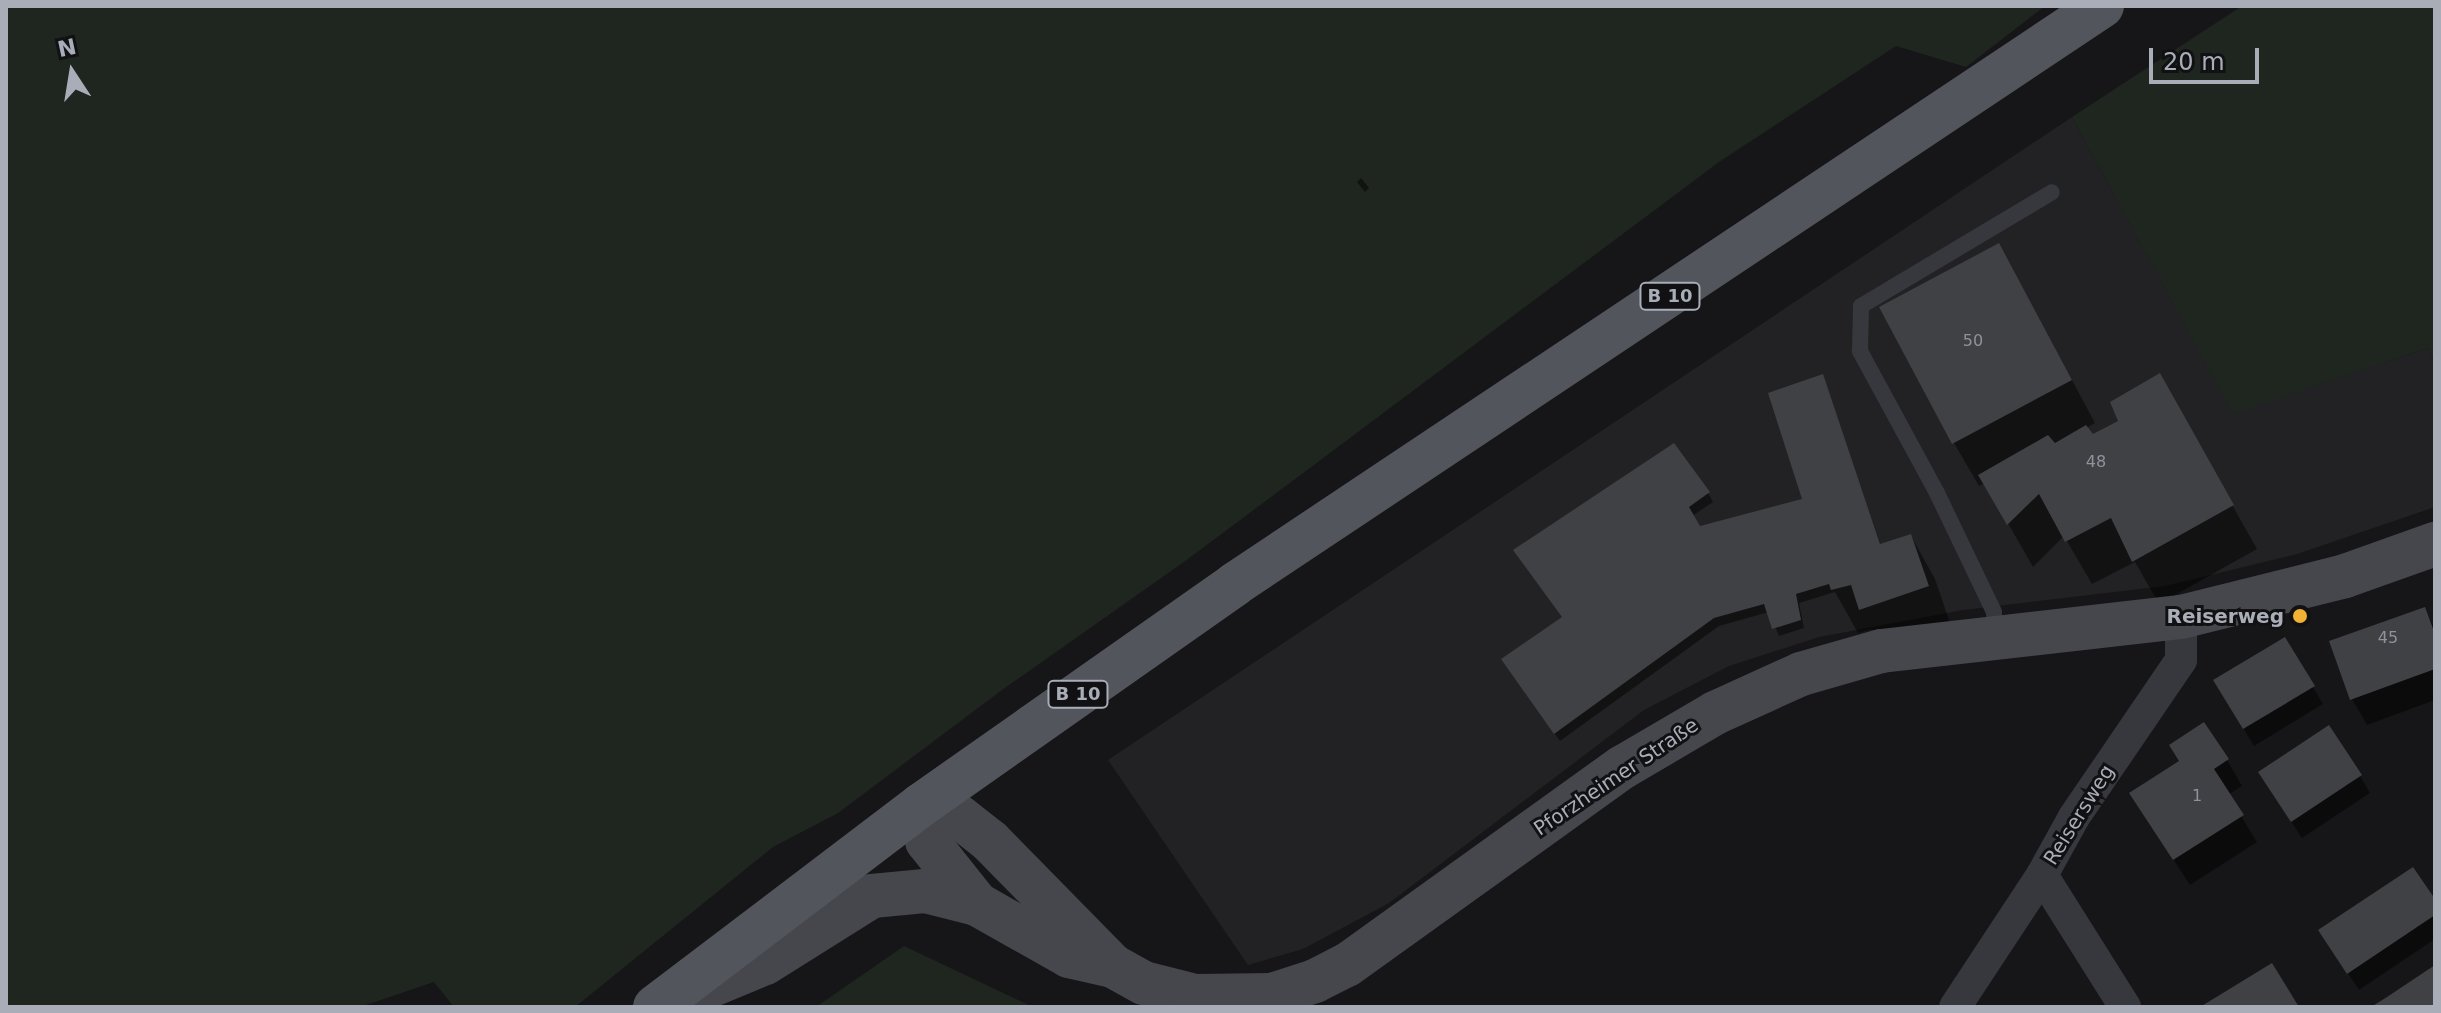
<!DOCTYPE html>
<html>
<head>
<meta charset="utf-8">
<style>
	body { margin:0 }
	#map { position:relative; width:2441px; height:1013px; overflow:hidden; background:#161618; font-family:"DejaVu Sans",sans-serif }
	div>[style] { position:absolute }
	.built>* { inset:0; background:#222225 }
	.green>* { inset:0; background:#1e261f }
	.shadow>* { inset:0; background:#0007 }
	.building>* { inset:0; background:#404145 }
	.lane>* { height:16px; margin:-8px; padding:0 8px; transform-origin:8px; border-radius:8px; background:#37383d }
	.street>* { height:32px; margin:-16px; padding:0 16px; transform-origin:16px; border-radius:16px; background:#37383d }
	.secondary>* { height:44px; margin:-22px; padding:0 22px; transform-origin:22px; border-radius:22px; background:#45474d }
	.primary>* { height:44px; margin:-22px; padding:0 22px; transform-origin:22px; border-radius:22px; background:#53555c }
	.dots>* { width:22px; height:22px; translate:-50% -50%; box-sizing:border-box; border:4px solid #111113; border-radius:50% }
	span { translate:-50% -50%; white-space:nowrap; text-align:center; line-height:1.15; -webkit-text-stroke:6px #111113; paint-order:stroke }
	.number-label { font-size:16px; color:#8e929b }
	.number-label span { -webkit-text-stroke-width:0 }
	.shield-label span { padding:2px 6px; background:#111113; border:2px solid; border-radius:6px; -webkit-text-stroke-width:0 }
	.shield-label { font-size:18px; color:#a8adb8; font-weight:700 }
	.poi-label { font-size:20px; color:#a8adb8; font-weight:700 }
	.right { translate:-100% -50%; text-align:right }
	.street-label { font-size:20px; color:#a8adb8 }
	.frame { position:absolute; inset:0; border:8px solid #a8adb8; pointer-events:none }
	.north { position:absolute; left:32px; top:32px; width:80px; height:80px; -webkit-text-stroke:6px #111113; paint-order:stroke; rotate:348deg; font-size:22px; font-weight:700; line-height:32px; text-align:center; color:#a8adb8 }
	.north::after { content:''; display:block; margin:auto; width:28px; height:36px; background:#a8adb8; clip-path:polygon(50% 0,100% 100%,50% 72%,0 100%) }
	.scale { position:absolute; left:2149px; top:48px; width:110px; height:36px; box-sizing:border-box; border:4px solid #a8adb8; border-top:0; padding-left:10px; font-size:24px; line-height:28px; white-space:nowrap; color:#a8adb8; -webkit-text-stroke:6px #111113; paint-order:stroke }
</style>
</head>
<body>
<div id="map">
	<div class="built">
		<i style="clip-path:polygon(2072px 117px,2233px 413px,2428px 348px,2435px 364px,2435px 507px,2297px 554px,2165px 586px,1963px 610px,1819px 637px,1729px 666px,1644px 710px,1389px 903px,1303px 949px,1248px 965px,1108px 760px)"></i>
	</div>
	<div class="green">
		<i style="clip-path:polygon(6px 6px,2045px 6px,1966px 67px,1896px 46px,1719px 162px,1188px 559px,1002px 690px,838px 813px,773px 847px,575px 1007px,454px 1007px,434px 982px,360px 1007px,6px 1007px)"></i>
		<i style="clip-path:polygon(2242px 6px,2435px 6px,2435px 364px,2428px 348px,2233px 414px,2072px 117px)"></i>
		<i style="clip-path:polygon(904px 946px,1033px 1007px,816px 1007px)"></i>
	</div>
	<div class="shadow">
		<i style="clip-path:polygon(1361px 178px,1369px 188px,1365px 192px,1357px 182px)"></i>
		<i style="clip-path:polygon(2023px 289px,2095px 423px,2086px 428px,2092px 437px,2120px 421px,2159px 376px,2257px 549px,2159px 604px,2135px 562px,2092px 584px,2064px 536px,2033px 567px,1985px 483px,1979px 486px,1954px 443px)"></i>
		<i style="clip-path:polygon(1822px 377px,1881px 546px,1911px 536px,1935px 579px,1952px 629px,1886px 652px,1872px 629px,1858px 633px,1835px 592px,1799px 603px,1804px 628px,1779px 636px,1769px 612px,1719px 626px,1560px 741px,1508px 668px,1564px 618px,1520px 558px,1708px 493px,1713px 502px,1692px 516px,1699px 528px,1804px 500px)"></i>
		<i style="clip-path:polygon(2424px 609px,2435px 628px,2435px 700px,2367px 725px,2352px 699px)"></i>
		<i style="clip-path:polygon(2284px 639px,2323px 704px,2254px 746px,2215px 681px)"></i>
		<i style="clip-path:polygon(2227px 760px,2242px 786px,2228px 795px,2257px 842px,2190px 885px,2147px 819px,2181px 762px)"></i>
		<i style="clip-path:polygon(2360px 776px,2370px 793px,2302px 838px,2271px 791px)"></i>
		<i style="clip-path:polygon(2435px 903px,2435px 939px,2359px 990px,2331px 948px)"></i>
	</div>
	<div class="building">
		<i style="clip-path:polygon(1999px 243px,2072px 380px,1952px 444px,1879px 307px)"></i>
		<i style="clip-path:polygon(2160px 373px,2234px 505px,2132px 562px,2111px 518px,2065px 542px,2039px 494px,2007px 525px,1978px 475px,2048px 435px,2055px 443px,2086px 425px,2093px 434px,2118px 421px,2110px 402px)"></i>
		<i style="clip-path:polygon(1823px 374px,1880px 544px,1911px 534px,1929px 586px,1859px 610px,1851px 585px,1831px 590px,1829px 584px,1796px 594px,1801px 620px,1772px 629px,1764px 604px,1714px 618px,1554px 734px,1501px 659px,1562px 617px,1513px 550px,1674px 443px,1710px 492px,1689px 507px,1700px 526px,1802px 499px,1768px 393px)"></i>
		<i style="clip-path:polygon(2425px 607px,2435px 634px,2435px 669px,2350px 700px,2329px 641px)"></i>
		<i style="clip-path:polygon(2285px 637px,2315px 686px,2243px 729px,2213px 680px)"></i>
		<i style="clip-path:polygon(2204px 722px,2229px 759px,2214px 769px,2244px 815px,2173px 860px,2129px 793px,2179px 761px,2169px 745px)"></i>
		<i style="clip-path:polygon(2329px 725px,2362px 775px,2291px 822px,2258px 772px)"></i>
		<i style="clip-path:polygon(2413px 867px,2435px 899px,2435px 915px,2347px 974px,2318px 930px)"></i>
		<i style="clip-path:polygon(2272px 963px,2299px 1007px,2200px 1007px)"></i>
		<i style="clip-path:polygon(2435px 965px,2435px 1007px,2371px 1007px,2387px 997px)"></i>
	</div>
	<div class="lane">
		<i style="left:1996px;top:636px;width:24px;rotate:-95deg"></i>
		<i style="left:1994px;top:612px;width:132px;rotate:-115.6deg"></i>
		<i style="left:1937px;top:493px;width:162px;rotate:-118.5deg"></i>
		<i style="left:1860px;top:351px;width:45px;rotate:-88.7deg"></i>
		<i style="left:1861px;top:306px;width:222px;rotate:-30.8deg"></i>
	</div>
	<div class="street">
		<i style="left:2042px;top:875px;width:156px;rotate:57.8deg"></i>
		<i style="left:1955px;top:1007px;width:158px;rotate:-56.6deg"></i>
		<i style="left:2042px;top:875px;width:66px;rotate:-61.1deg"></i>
		<i style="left:2074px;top:817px;width:190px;rotate:-55.7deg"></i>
		<i style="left:2181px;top:660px;width:43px;rotate:-90deg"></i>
	</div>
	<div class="secondary">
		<i style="left:977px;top:904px;width:80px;rotate:-128.4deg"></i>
		<i style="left:927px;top:841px;width:36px;rotate:-99deg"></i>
		<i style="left:921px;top:805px;width:37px;rotate:16deg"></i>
		<i style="left:957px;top:815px;width:42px;rotate:38.2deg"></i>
		<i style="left:990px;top:841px;width:173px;rotate:45.5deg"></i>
		<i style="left:676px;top:1000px;width:96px;rotate:-22.6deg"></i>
		<i style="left:765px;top:963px;width:126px;rotate:-32.1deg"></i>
		<i style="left:872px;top:896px;width:53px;rotate:-5.4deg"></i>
		<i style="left:925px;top:891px;width:54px;rotate:14deg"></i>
		<i style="left:977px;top:904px;width:106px;rotate:29.5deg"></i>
		<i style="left:1069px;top:956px;width:45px;rotate:12.8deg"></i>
		<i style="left:1113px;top:966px;width:35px;rotate:29deg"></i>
		<i style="left:1144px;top:983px;width:53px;rotate:14.3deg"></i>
		<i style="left:1195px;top:996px;width:77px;rotate:-0.7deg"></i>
		<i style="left:1272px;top:995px;width:45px;rotate:-18deg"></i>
		<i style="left:1315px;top:981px;width:36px;rotate:-27deg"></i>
		<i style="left:1347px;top:965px;width:340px;rotate:-35.7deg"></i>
		<i style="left:1623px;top:767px;width:107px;rotate:-30.4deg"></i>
		<i style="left:1715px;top:713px;width:94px;rotate:-24.4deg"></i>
		<i style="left:1801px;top:674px;width:83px;rotate:-16deg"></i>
		<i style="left:1881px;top:651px;width:302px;rotate:-6.5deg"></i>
		<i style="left:2181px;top:617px;width:169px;rotate:-14deg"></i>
		<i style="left:2345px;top:576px;width:96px;rotate:-19.6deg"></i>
	</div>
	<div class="primary">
		<i style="left:655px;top:1007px;width:334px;rotate:-37.2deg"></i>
		<i style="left:921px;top:805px;width:384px;rotate:-35.1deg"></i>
		<i style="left:1235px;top:584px;width:1042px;rotate:-33.69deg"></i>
	</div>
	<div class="dots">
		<i style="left:2300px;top:616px;background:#f2b134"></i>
	</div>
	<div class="number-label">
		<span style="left:1973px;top:341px">50</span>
		<span style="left:2096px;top:462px">48</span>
		<span style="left:2388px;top:638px">45</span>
		<span style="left:2197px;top:796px">1</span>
	</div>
	<div class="shield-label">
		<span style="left:1670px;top:296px">B 10</span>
		<span style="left:1078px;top:694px">B 10</span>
	</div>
	<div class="poi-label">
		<span class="right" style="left:2284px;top:616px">Reiserweg</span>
	</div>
	<div class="street-label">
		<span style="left:1616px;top:777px;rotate:-34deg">Pforzheimer Straße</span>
		<span style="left:2079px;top:815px;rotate:-58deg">Reisersweg</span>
	</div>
	<div class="frame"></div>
	<div class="north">N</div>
	<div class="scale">20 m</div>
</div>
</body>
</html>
